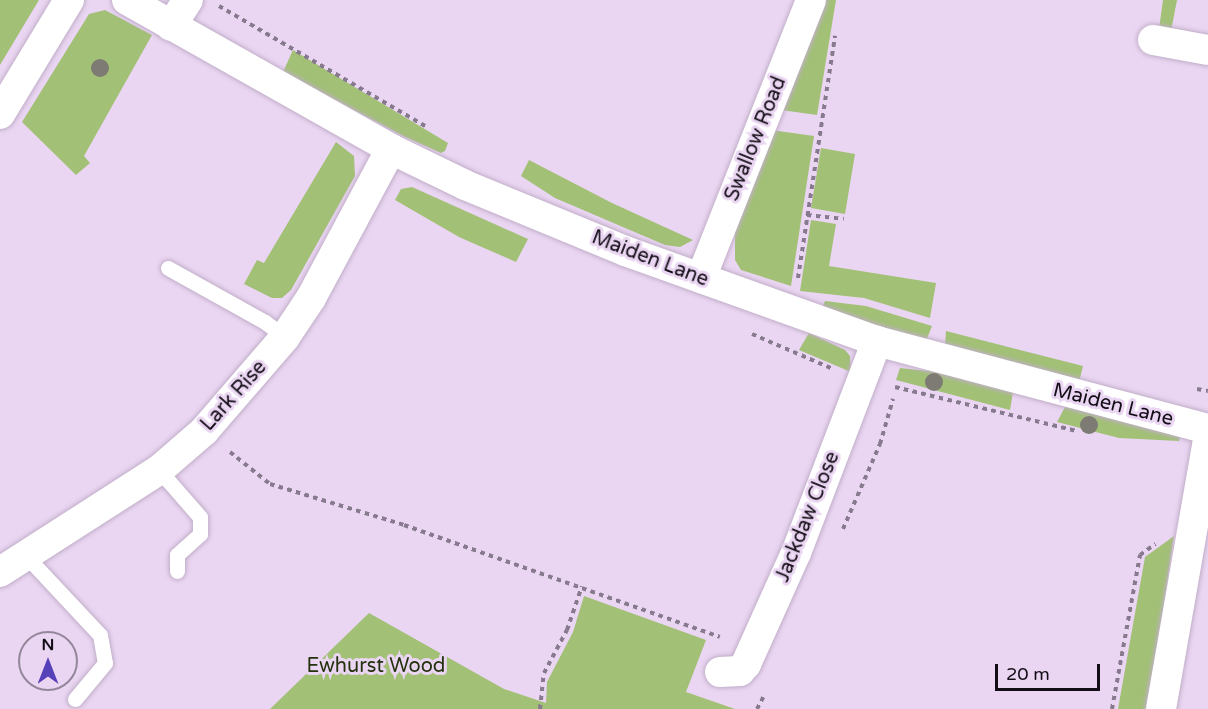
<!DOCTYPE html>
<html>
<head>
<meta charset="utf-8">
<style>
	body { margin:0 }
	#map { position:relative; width:1208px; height:709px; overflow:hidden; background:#ead6f2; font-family:"Varela Round",sans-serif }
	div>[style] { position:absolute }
	.green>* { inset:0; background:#a2c076 }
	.path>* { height:4px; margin-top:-2px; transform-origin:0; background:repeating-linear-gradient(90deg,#887a8e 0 4.5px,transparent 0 9px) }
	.roads { filter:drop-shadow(0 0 2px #c1aec9) drop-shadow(0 0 2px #c1aec9) }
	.lane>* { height:15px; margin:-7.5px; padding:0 7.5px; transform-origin:7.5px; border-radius:7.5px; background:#fff }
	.street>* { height:30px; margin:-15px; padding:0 15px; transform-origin:15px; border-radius:15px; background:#fff }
	.trees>* { width:18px; height:18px; margin:-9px; border-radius:50%; background:#7d7b74 }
	span { translate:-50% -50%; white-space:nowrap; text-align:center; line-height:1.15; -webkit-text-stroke:6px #ead6f2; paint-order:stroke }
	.street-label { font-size:20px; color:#130d16 }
	.park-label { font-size:20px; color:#23310c }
	.north { position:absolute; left:18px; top:631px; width:60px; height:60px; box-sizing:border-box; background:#ead6f2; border:2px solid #94869a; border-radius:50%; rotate:0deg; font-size:16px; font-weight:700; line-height:24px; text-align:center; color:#130d16 }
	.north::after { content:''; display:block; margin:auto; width:21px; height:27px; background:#5741b9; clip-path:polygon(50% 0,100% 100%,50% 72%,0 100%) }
	.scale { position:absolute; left:995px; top:664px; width:105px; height:27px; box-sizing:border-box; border:3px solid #130d16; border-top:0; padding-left:8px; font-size:18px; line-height:21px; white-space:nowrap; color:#130d16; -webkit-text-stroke:4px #ead6f2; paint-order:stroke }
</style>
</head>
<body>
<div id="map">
	<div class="green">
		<i style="clip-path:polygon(0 0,39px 0,0 65px)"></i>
		<i style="clip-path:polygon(824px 0,836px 0,817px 115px,781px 110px)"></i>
		<i style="clip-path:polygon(1163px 0,1177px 0,1171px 31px,1159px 29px)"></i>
		<i style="clip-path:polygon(105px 10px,152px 35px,84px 156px,90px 163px,76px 175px,22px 122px,89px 14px)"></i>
		<i style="clip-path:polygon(293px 50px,448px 143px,445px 151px,441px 153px,403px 136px,283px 72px)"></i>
		<i style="clip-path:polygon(771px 130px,814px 136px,791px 286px,741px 270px,735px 260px,735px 231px)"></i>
		<i style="clip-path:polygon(336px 142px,354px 156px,355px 176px,291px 290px,282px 298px,272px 298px,244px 284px,257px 260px,264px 263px)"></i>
		<i style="clip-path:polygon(821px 148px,855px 154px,845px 214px,811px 208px)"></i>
		<i style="clip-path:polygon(529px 160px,612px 203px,693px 240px,680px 247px,665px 245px,555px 198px,521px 176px)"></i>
		<i style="clip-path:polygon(412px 187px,528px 239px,516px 262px,459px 237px,395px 200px,401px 189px)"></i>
		<i style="clip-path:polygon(811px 220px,836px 224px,829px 266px,936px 283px,930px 318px,864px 298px,800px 291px)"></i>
		<i style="clip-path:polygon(825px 301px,866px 306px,932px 326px,926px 341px,822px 308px)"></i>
		<i style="clip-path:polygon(946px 331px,1083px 366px,1079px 382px,945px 346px)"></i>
		<i style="clip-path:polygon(809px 333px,845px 350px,850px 356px,851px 372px,799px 350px)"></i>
		<i style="clip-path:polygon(900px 368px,937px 372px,1013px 392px,1010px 410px,896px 380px)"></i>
		<i style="clip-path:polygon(1065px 407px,1129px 420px,1180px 437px,1179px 441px,1119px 438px,1057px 422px)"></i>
		<i style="clip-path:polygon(1174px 536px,1148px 709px,1118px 709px,1145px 557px)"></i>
		<i style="clip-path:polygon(584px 596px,706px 640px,686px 692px,735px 709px,270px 709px,369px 613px,504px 689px,546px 703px,547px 682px,573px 632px)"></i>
	</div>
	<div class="path">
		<i style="left:219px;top:6px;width:241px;rotate:30.2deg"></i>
		<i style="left:807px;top:215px;width:37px;rotate:6deg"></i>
		<i style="left:798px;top:278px;width:245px;rotate:-81.3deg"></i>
		<i style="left:752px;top:334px;width:88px;rotate:23.4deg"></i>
		<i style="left:895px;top:387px;width:187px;rotate:13.6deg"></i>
		<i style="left:1197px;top:389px;width:11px;rotate:10deg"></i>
		<i style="left:230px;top:452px;width:51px;rotate:38.7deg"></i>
		<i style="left:270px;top:484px;width:140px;rotate:17deg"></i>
		<i style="left:404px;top:525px;width:335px;rotate:19.5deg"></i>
		<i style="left:843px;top:529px;width:93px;rotate:-66.5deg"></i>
		<i style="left:880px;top:444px;width:47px;rotate:-73.9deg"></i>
		<i style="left:540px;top:709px;width:36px;rotate:-84deg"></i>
		<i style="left:544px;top:673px;width:49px;rotate:-61.9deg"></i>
		<i style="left:567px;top:630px;width:46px;rotate:-71.2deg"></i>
		<i style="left:757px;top:709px;width:15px;rotate:-62deg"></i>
		<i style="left:1112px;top:709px;width:157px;rotate:-79.7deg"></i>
		<i style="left:1140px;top:555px;width:19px;rotate:-36deg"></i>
	</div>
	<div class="roads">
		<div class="lane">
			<i style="left:168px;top:268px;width:111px;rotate:29.1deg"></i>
			<i style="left:265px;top:322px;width:25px;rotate:37deg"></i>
			<i style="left:159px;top:470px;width:62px;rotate:48.9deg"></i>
			<i style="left:200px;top:517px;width:17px;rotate:90deg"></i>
			<i style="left:200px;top:534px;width:31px;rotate:138deg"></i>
			<i style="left:177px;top:555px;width:16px;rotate:90deg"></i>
			<i style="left:27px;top:557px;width:107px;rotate:46.9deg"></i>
			<i style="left:100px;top:635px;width:28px;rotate:80deg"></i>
			<i style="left:105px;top:663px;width:47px;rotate:129.8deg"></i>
		</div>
		<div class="street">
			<i style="left:127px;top:0;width:303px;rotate:29.4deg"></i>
			<i style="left:391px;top:149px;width:82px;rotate:25.9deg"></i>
			<i style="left:465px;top:185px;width:173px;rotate:22.4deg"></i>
			<i style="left:625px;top:251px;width:268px;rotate:19.7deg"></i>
			<i style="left:877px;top:341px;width:342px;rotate:14.9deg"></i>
			<i style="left:171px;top:26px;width:31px;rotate:-57deg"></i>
			<i style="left:1153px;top:40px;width:56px;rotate:10.3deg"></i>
			<i style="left:0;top:114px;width:133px;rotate:-58.8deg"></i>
			<i style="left:701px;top:278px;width:299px;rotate:-68.4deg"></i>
			<i style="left:0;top:572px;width:189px;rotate:-32.7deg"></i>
			<i style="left:159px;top:470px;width:60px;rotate:-40.9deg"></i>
			<i style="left:204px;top:431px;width:124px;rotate:-49.2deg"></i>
			<i style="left:285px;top:337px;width:47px;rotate:-56.3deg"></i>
			<i style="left:311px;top:298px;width:169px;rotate:-61.8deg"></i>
			<i style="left:720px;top:672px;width:20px;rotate:-3deg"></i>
			<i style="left:740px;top:671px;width:9px;rotate:-49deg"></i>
			<i style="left:746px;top:664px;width:122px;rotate:-65.8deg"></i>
			<i style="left:796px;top:553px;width:227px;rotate:-69.1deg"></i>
			<i style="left:1161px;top:709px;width:274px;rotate:-80.1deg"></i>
		</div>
	</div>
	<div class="trees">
		<i style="left:100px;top:68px"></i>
		<i style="left:934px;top:382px"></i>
		<i style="left:1089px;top:425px"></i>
	</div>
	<div class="street-label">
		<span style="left:756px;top:139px;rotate:-68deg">Swallow Road</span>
		<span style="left:650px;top:259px;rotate:21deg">Maiden Lane</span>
		<span style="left:234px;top:396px;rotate:-48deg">Lark Rise</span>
		<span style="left:1113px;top:405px;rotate:14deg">Maiden Lane</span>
		<span style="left:808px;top:517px;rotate:-68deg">Jackdaw Close</span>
	</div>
	<div class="park-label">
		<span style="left:376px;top:666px">Ewhurst Wood</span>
	</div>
	<div class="north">N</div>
	<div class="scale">20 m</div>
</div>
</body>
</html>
